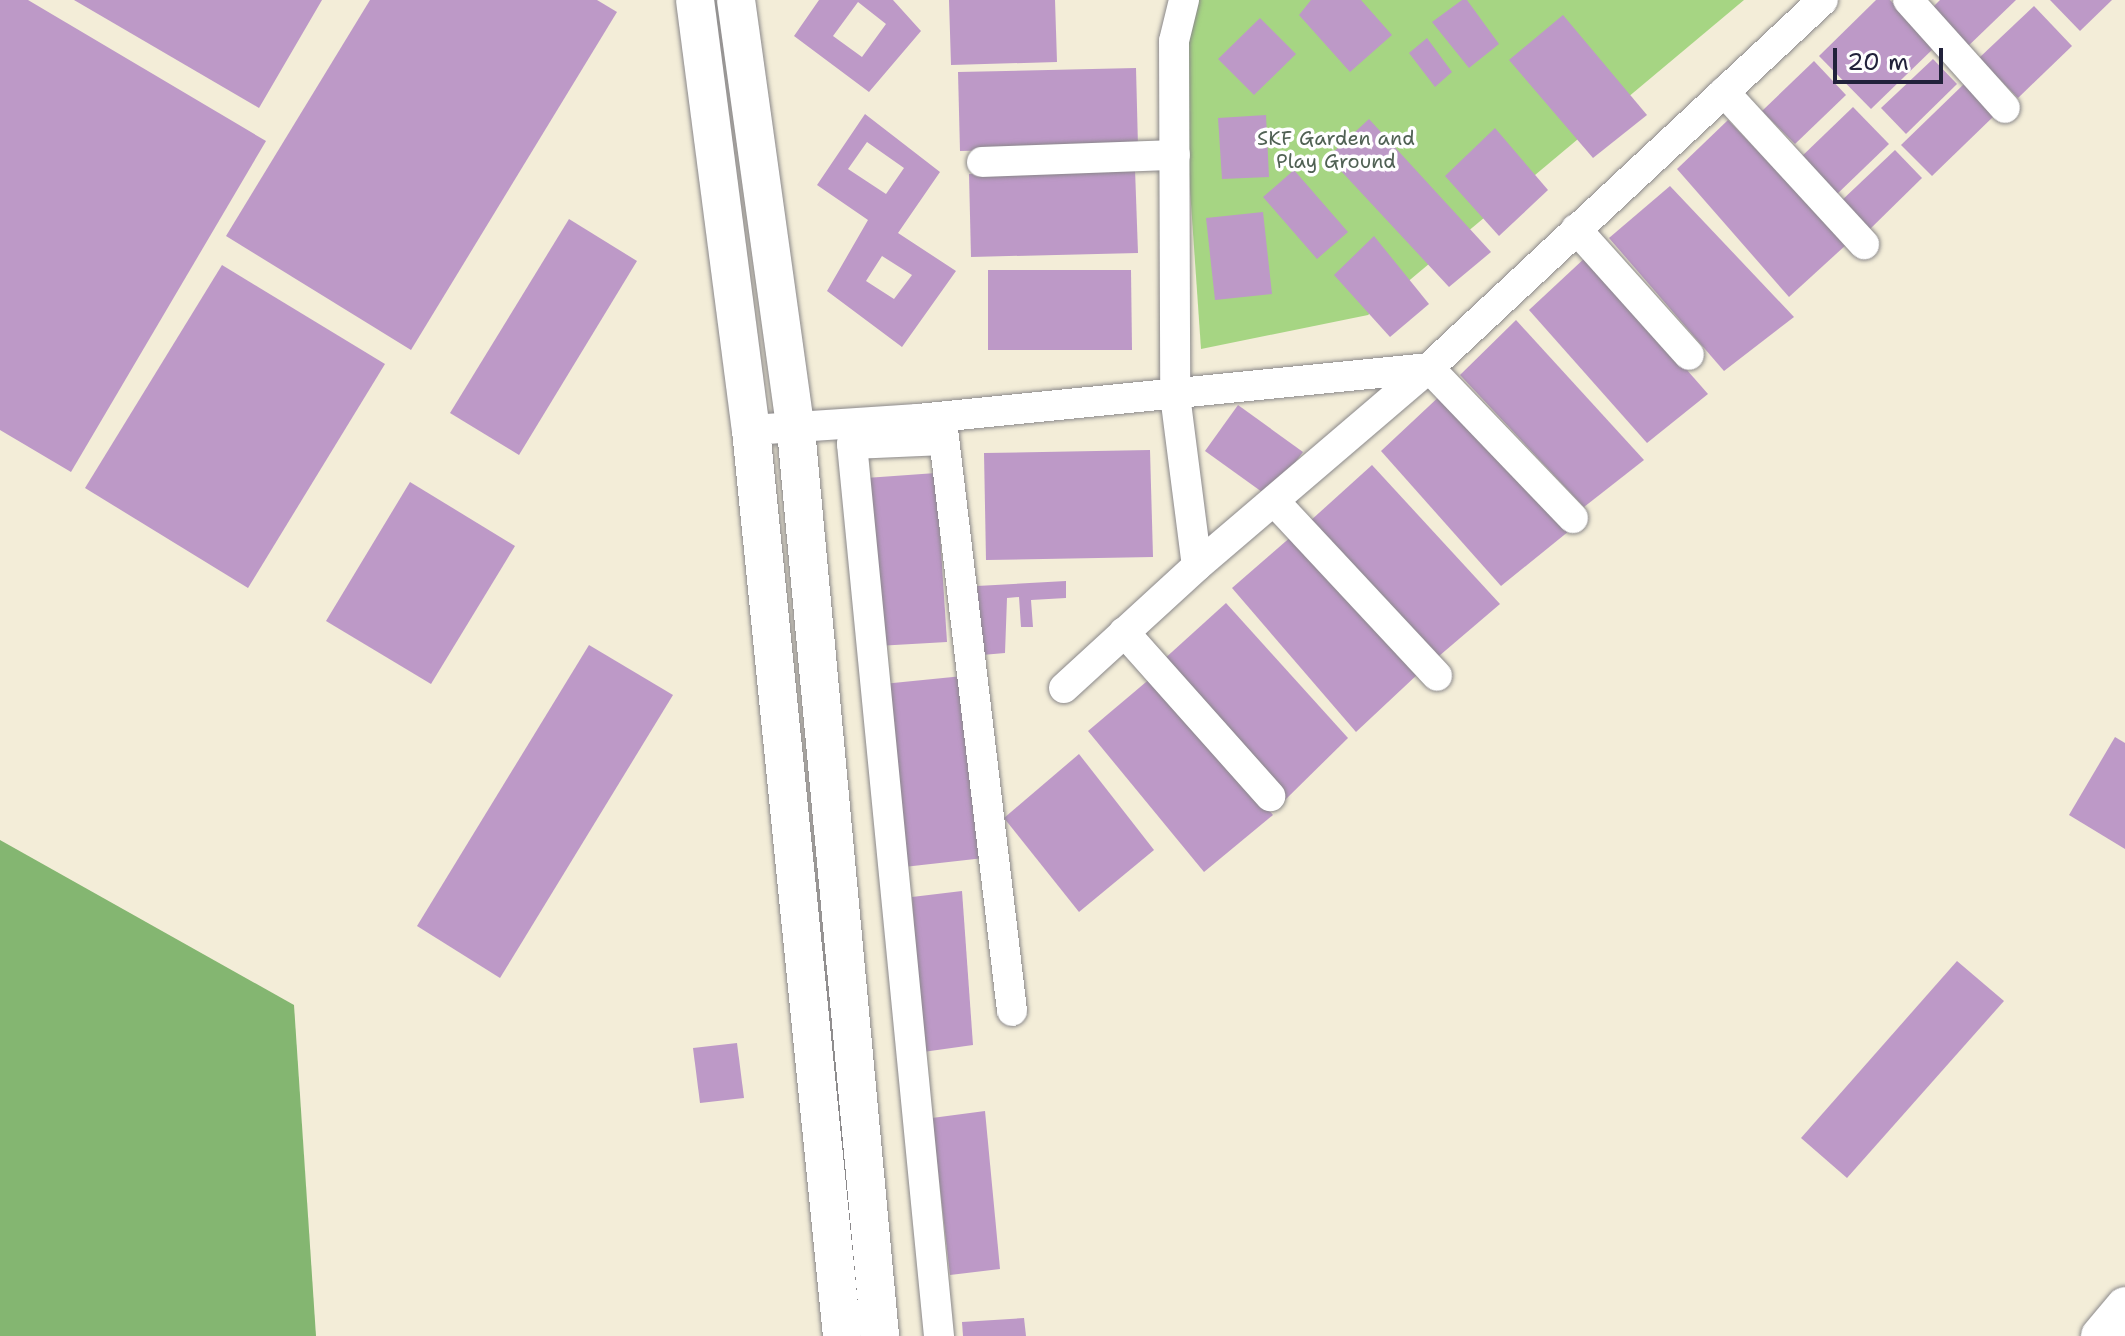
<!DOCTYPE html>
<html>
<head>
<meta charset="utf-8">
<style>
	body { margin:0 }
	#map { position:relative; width:2125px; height:1336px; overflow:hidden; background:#f3edd8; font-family:"Shantell Sans",sans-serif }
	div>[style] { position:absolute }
	.green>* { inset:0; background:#a6d583 }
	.forest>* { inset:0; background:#84b671 }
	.building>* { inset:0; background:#bd99c7 }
	.roads { filter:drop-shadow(0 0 2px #8a888a) drop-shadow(0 0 2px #8a888a) }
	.minor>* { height:30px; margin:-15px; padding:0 15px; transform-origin:15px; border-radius:15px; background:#fff }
	.tertiary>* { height:38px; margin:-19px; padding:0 19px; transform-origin:19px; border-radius:19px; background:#fff }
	span { translate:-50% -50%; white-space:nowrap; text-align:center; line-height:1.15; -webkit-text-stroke:7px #fff; paint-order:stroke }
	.park-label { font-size:20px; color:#506154 }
	.scale { position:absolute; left:1833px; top:48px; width:110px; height:36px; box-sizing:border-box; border:4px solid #22223b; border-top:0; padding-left:10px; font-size:24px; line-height:28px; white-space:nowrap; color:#22223b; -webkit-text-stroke:6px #fff; paint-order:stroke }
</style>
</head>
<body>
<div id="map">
	<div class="green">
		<i style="clip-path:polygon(1177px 0,1744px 0,1368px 315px,1201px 349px)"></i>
	</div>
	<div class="forest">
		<i style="clip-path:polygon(0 840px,294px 1005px,316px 1336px,0 1336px)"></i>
	</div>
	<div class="building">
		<i style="clip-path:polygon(0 0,28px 0,266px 141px,71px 472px,0 430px)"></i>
		<i style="clip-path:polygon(74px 0,322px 0,259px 108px)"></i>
		<i style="clip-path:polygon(370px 0,597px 0,617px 12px,411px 350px,226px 236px)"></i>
		<i style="clip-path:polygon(evenodd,819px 0,893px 0,921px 31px,869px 92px,794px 36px,819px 0,858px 2px,886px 24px,862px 57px,833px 36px,858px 2px)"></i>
		<i style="clip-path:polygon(949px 0,1055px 0,1057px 62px,951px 65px)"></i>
		<i style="clip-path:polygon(1311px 0,1361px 0,1392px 35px,1350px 72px,1299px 15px)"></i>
		<i style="clip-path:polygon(1462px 0,1467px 0,1499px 44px,1469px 68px,1432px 22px)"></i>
		<i style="clip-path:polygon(1876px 0,1890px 0,1936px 46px,1871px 109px,1819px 56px)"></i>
		<i style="clip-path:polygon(1940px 0,2016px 0,1963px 51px,1927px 13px)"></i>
		<i style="clip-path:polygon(2050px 0,2112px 0,2080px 31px)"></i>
		<i style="clip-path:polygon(2034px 6px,2072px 46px,2018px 98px,1979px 58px)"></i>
		<i style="clip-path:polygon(1563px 15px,1647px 115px,1593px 158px,1509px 60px)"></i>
		<i style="clip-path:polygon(1260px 18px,1296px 54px,1254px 95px,1218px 59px)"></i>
		<i style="clip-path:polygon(1427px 38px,1452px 72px,1435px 87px,1409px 53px)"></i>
		<i style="clip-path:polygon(1933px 59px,1957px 84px,1906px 134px,1881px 108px)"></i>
		<i style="clip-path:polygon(1814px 61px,1846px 95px,1795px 144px,1762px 111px)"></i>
		<i style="clip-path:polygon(1136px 68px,1138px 147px,960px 151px,958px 72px)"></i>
		<i style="clip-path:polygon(1965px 83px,1995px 115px,1932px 176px,1901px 145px)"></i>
		<i style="clip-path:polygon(1853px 107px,1889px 144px,1835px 196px,1799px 159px)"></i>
		<i style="clip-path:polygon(evenodd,865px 114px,940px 172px,898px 233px,956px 271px,902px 347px,827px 291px,868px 220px,817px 185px,865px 114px,867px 142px,904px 168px,886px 194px,848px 169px,867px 142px,865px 114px,882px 256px,912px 275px,894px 299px,866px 281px,882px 256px)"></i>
		<i style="clip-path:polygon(1266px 115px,1269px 177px,1222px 179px,1218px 118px)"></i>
		<i style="clip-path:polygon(1369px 119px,1491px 252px,1449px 287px,1328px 157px)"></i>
		<i style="clip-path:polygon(1728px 120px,1847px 244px,1789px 297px,1677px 169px)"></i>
		<i style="clip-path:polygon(1495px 128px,1548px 190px,1499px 236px,1445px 176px)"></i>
		<i style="clip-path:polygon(1895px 150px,1922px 178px,1868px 231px,1840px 202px)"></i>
		<i style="clip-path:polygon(1135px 169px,1138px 253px,971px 257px,969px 174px)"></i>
		<i style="clip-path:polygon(1294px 170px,1348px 232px,1317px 259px,1263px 197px)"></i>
		<i style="clip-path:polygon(1670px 186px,1794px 317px,1724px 371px,1609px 238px)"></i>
		<i style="clip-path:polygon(1263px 212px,1272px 294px,1215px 300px,1206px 218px)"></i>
		<i style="clip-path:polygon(569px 219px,637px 261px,519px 455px,450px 413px)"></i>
		<i style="clip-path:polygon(1374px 236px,1429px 304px,1390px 337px,1334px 275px)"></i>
		<i style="clip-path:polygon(1587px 256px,1708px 394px,1647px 443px,1529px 310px)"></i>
		<i style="clip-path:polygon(222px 265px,385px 364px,248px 588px,85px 488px)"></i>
		<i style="clip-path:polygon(988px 270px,1131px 270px,1132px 350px,988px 350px)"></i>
		<i style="clip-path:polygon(1516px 320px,1644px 460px,1584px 507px,1460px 375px)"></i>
		<i style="clip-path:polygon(1444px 392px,1569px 531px,1501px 586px,1381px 451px)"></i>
		<i style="clip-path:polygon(1238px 405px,1303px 452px,1269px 497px,1205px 451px)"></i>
		<i style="clip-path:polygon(1150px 450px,1153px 557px,986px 560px,984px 453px)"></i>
		<i style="clip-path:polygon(1372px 465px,1500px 604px,1432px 662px,1309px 522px)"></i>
		<i style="clip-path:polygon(936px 473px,947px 642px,877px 646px,866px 478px)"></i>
		<i style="clip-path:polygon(410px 482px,515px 546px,431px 684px,326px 621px)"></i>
		<i style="clip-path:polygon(1293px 535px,1419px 673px,1356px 732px,1232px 588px)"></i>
		<i style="clip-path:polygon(1066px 581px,1066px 598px,1031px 600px,1033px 627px,1021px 627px,1019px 597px,1007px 598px,1005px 653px,982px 655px,977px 586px)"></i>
		<i style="clip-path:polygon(1226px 603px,1348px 738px,1285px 800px,1162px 661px)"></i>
		<i style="clip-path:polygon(589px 645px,673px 695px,500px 978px,417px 926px)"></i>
		<i style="clip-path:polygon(963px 676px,984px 858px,904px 867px,883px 684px)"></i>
		<i style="clip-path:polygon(1152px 677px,1273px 815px,1204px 872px,1088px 731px)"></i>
		<i style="clip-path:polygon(2115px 737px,2125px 743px,2125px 849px,2069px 815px)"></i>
		<i style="clip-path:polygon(1079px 754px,1154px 850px,1079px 912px,1004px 818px)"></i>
		<i style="clip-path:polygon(962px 891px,973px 1045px,923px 1052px,912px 897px)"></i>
		<i style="clip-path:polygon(1957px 961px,2004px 1001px,1847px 1178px,1801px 1138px)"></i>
		<i style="clip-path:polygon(737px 1043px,744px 1098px,700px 1103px,693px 1048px)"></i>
		<i style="clip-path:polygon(985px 1111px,1000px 1269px,950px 1275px,932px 1118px)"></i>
		<i style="clip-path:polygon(1024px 1318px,1026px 1336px,963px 1336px,962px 1322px)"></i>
	</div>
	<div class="roads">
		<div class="minor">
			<i style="left:1184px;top:0;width:42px;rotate:103.7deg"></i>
			<i style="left:1174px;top:41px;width:354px;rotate:89.8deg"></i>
			<i style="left:1175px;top:395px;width:172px;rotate:82.7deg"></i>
			<i style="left:1908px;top:0;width:145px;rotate:48.1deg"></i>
			<i style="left:1724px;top:92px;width:207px;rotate:47.4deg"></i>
			<i style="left:982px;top:162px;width:193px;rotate:-2.1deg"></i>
			<i style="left:1576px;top:229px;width:169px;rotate:48.1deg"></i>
			<i style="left:942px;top:421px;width:594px;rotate:83.23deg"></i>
			<i style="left:751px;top:430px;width:167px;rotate:-3.8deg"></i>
			<i style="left:918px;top:419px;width:514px;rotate:-5.7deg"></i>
			<i style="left:1429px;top:368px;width:208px;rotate:46.2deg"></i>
			<i style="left:1274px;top:501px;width:239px;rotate:47deg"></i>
			<i style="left:1124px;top:632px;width:220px;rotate:48.3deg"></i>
			<i style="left:1064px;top:688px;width:180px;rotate:-42.5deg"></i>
			<i style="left:1197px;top:566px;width:305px;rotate:-40.5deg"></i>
			<i style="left:1429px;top:368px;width:539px;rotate:-43.05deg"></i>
			<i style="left:939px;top:1336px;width:896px;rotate:-95.57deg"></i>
			<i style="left:852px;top:444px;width:92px;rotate:-2.5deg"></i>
		</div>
		<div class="tertiary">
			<i style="left:695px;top:0;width:434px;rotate:82.6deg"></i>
			<i style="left:751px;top:430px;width:911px;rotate:84.26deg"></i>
			<i style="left:736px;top:0;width:434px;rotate:82.1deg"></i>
			<i style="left:796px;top:430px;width:910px;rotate:84.7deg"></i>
			<i style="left:2100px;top:1336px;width:39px;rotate:-50deg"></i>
		</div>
	</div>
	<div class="park-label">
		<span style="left:1336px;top:150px">SKF Garden and<br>Play Ground</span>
	</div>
	<div class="scale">20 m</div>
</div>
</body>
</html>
